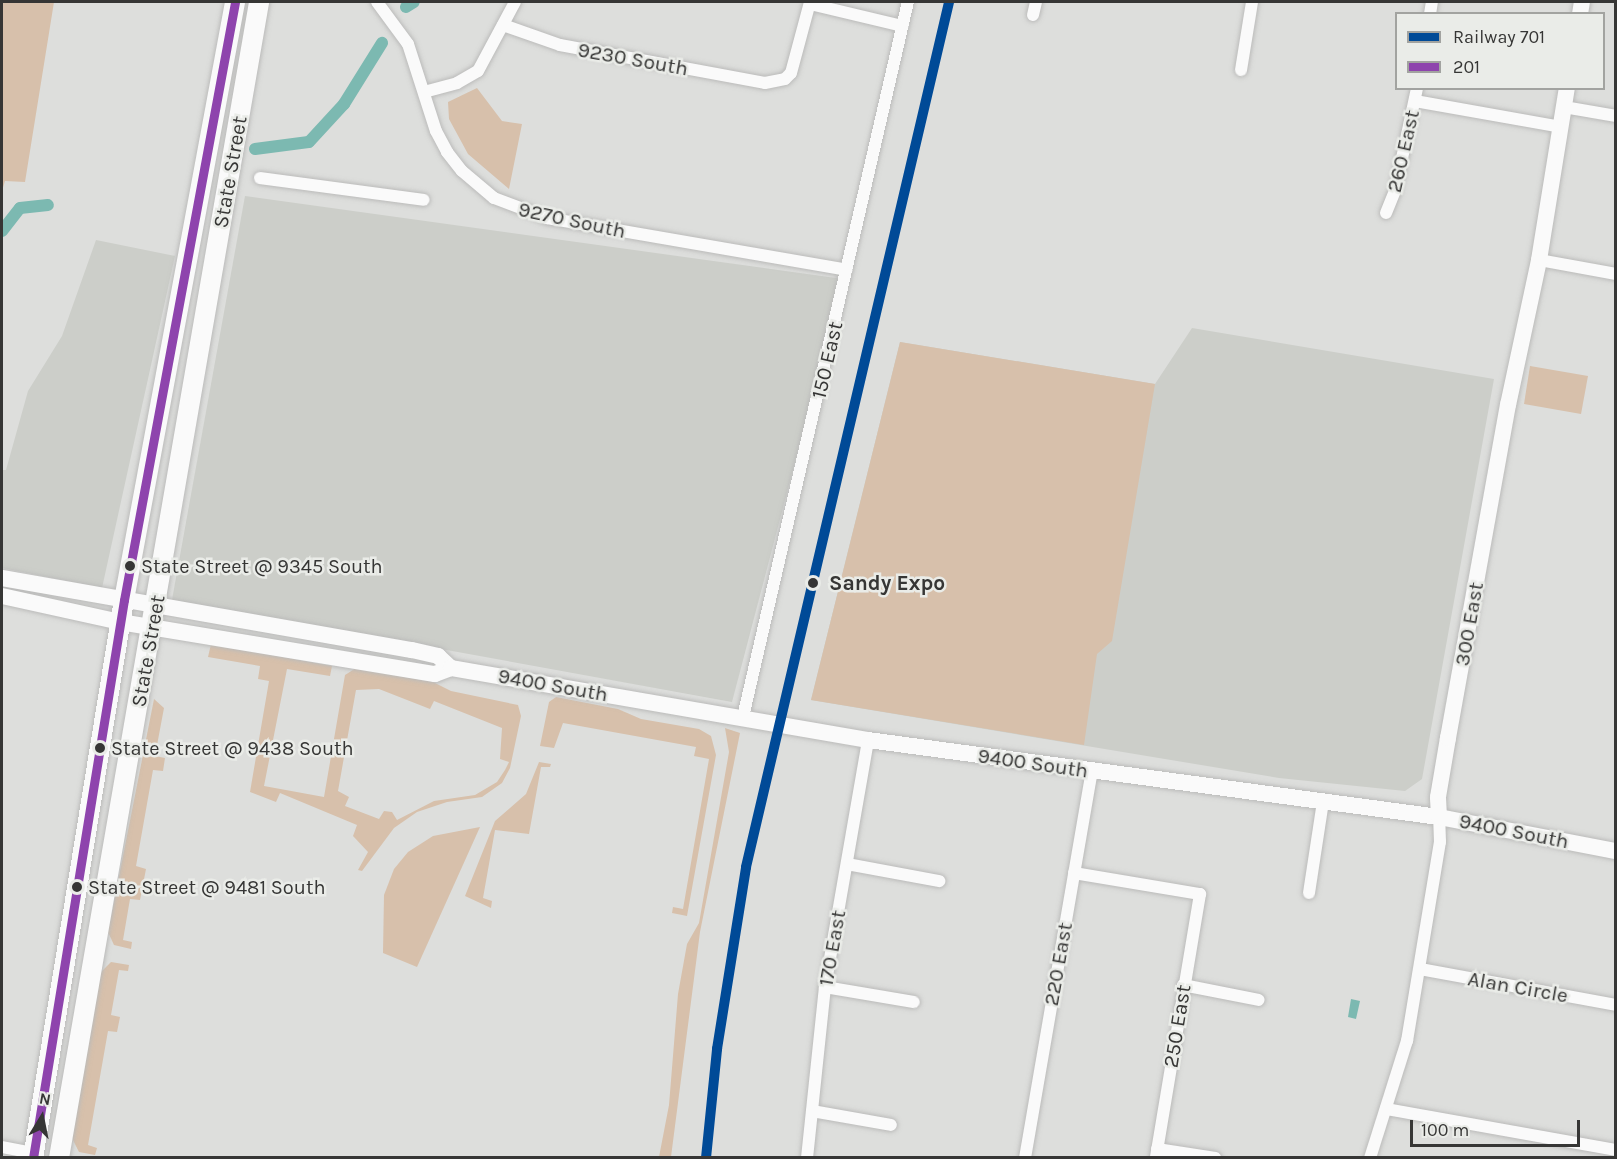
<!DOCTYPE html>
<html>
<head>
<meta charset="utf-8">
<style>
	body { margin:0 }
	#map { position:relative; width:1617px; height:1159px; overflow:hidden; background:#dddedc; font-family:Karla,sans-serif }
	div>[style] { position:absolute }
	.built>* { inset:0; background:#cccec9 }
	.green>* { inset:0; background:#d7c0ab }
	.water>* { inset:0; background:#7cb9b1 }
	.canal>* { height:12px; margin:-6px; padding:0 6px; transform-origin:6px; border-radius:6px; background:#7cb9b1 }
	.roads { filter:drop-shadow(0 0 2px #bbbbba) drop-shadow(0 0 2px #bbbbba) }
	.street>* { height:12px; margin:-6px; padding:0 6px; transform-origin:6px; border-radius:6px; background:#fafafa }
	.secondary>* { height:16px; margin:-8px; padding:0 8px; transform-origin:8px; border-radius:8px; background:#fafafa }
	.primary>* { height:20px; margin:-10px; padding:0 10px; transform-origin:10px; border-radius:10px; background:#fafafa }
	.bus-1>* { height:9px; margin:-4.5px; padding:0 4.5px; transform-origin:4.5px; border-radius:4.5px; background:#8e44ad }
	.rail-1>* { height:10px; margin:-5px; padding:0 5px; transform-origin:5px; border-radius:5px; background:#004a97 }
	.dots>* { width:16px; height:16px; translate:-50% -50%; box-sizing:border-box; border:3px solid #eaece8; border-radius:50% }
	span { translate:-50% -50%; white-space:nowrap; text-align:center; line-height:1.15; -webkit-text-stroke:5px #eaece8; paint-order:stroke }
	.bus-label { font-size:20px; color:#363635 }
	.left { translate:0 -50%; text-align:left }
	.street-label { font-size:21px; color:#363635 }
	.stop-label { font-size:21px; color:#363635; font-weight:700 }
	.frame { position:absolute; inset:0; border:3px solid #363635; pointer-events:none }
	.legend { position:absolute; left:1395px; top:12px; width:210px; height:78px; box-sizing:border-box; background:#eaece8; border:2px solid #a2a3a0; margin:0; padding:8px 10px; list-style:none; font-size:18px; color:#363635 }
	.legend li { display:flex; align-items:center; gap:12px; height:30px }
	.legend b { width:30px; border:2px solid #a2a3a0 }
	.north { position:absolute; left:12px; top:1087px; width:60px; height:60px; -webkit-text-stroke:4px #eaece8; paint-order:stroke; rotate:10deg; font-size:16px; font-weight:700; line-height:24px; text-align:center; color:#363635 }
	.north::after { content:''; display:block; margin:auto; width:21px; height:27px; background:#363635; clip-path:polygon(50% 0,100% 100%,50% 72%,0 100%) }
	.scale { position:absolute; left:1410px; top:1120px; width:170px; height:27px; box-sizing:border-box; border:3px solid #363635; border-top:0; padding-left:8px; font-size:18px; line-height:21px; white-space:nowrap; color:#363635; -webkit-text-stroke:4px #eaece8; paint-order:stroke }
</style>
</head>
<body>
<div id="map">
	<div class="built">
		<i style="clip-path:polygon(245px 196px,843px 279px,732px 702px,172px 600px)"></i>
		<i style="clip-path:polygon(96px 240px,175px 256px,102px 588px,2px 568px,2px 470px,6px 470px,28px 391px,62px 336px)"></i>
		<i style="clip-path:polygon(1192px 328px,1494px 379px,1422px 779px,1405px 791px,1279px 778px,811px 700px,900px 342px,1155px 384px)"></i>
	</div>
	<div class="green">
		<i style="clip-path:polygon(2px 2px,54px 2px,25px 182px,5px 181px,2px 191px)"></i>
		<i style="clip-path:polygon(477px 88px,502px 121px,522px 124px,509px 189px,468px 154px,449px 119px,448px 102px)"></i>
		<i style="clip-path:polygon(900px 342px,1155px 384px,1112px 641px,1097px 654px,1084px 745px,811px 700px)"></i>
		<i style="clip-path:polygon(1530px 366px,1588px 376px,1581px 414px,1524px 404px)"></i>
		<i style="clip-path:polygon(evenodd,211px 644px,332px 666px,330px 676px,287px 669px,264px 786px,324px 797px,345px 675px,356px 668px,433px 682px,451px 691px,518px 705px,521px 716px,510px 768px,502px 783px,482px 797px,447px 802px,417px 812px,394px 828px,362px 871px,358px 870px,368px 852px,353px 836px,357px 825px,280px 793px,276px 802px,250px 792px,269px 681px,258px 679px,260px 666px,208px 657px,211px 644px,379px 689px,430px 709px,434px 701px,502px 728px,500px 759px,509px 762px,505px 770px,497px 782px,475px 795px,434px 801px,397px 820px,392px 812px,384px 811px,379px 819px,345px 806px,349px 797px,338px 791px,356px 690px,379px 689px)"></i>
		<i style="clip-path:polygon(556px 697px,618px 709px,641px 719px,699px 729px,711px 736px,716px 755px,687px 916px,672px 913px,673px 907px,683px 909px,709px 759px,694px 756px,696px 747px,563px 723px,554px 748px,540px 746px,549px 702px)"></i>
		<i style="clip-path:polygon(154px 699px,164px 708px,155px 756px,165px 758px,163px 771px,153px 770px,136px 866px,146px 869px,140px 900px,130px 899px,123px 940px,132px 942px,131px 949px,114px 945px,108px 932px)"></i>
		<i style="clip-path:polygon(725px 728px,740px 733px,700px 932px,671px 1157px,659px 1157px,669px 1105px,678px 994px,687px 944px,699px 923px,729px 752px)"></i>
		<i style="clip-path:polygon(539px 762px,551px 764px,550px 767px,541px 767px,529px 834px,495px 830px,483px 898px,492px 901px,491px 908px,465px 896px,495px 821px,526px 794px)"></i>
		<i style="clip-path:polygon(480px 827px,417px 967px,383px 953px,384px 895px,394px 869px,408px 852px,433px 836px)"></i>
		<i style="clip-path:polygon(111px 962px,129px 965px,128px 971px,119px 970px,111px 1015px,120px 1017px,117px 1032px,108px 1031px,88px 1145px,97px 1148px,95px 1155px,79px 1152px,72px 1138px,100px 973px)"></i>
	</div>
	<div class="water">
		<i style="clip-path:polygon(1351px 999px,1360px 1001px,1356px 1019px,1348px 1017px)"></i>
	</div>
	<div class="canal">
		<i style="left:406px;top:7px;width:9px;rotate:-32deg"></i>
		<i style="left:255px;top:149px;width:54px;rotate:-7.4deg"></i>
		<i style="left:309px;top:142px;width:52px;rotate:-47.4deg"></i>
		<i style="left:344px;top:104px;width:72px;rotate:-58.1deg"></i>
		<i style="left:2px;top:231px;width:29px;rotate:-52deg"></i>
		<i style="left:20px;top:208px;width:28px;rotate:-6deg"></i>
	</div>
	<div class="roads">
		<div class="street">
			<i style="left:377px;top:2px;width:52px;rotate:53.6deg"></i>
			<i style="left:408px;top:44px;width:91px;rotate:72.2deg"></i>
			<i style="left:436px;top:131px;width:24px;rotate:62deg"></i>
			<i style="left:447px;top:152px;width:24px;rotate:52deg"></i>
			<i style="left:462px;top:171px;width:42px;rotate:40.2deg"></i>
			<i style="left:494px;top:198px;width:57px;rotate:20.7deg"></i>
			<i style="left:547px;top:218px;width:304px;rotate:9.8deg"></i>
			<i style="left:810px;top:4px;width:95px;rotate:13.4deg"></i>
			<i style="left:1430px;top:14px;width:12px;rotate:-81deg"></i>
			<i style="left:1033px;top:15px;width:13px;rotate:-77deg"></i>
			<i style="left:503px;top:25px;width:60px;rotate:19.3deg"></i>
			<i style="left:560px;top:45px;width:208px;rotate:10.5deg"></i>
			<i style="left:765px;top:83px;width:20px;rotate:-11deg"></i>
			<i style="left:785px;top:79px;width:8px;rotate:-45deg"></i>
			<i style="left:791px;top:73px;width:73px;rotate:-75deg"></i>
			<i style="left:1241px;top:70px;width:69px;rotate:-80.8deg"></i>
			<i style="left:424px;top:92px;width:34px;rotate:-15deg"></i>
			<i style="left:457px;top:83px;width:24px;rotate:-30deg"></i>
			<i style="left:478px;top:71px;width:78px;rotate:-61.8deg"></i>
			<i style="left:1415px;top:101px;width:148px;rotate:10.1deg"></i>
			<i style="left:1564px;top:107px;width:53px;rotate:9.8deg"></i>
			<i style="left:260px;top:178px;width:165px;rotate:7.6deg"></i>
			<i style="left:1386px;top:213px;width:24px;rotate:-68deg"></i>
			<i style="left:1395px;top:191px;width:105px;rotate:-77.9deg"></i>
			<i style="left:1539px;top:260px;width:78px;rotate:10.3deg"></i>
			<i style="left:743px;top:717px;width:734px;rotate:-77.01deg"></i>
			<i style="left:847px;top:864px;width:94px;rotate:10.5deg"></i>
			<i style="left:1074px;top:873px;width:128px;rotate:9.5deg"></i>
			<i style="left:1200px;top:894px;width:268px;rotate:99.5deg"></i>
			<i style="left:1309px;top:893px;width:93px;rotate:-81.3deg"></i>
			<i style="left:1420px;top:969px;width:199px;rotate:10.4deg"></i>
			<i style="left:1183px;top:985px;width:77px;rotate:11.2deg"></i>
			<i style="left:825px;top:987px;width:90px;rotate:9.6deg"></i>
			<i style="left:1386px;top:1109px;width:234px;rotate:10.1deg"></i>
			<i style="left:812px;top:1111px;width:80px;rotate:10deg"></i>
			<i style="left:2px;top:1147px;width:33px;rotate:11deg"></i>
			<i style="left:1157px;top:1149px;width:59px;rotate:8.8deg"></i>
			<i style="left:807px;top:1158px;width:172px;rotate:-84deg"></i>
			<i style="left:825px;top:987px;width:251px;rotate:-80.1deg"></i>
			<i style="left:1025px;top:1158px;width:392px;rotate:-80.2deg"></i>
			<i style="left:1370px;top:1158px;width:123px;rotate:-72.5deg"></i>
			<i style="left:1407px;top:1041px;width:202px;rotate:-80.6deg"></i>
			<i style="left:1440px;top:842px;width:25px;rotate:-92deg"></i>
		</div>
		<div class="secondary">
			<i style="left:1580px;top:14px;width:12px;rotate:-81deg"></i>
			<i style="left:2px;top:578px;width:416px;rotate:10deg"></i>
			<i style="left:412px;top:650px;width:27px;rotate:13deg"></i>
			<i style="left:438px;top:656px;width:18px;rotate:43deg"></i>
			<i style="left:2px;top:596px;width:121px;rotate:12.4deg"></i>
			<i style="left:120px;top:622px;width:319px;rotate:9.4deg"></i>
			<i style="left:435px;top:674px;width:17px;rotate:-21deg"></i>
			<i style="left:451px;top:668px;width:423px;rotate:9.8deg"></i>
			<i style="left:868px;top:740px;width:576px;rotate:7.68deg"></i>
			<i style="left:1439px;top:817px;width:180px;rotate:10.9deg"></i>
			<i style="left:1439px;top:817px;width:20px;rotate:-93deg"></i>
			<i style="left:1438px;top:797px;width:60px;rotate:-80.4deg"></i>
			<i style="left:1448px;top:738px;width:338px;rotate:-79.8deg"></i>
			<i style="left:1508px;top:405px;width:148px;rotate:-77.9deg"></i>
			<i style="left:1539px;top:260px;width:174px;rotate:-80.8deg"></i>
		</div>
		<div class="primary">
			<i style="left:33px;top:1158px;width:565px;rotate:-80.74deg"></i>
			<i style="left:124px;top:600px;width:608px;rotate:-79.48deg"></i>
			<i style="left:59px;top:1158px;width:1173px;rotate:-80.18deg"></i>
		</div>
	</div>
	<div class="bus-1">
		<i style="left:33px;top:1158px;width:565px;rotate:-80.74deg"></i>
		<i style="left:124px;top:600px;width:608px;rotate:-79.48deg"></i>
	</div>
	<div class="rail-1">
		<i style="left:706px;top:1158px;width:110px;rotate:-84.2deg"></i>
		<i style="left:717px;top:1049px;width:184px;rotate:-80.9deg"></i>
		<i style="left:746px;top:867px;width:889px;rotate:-76.79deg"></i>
	</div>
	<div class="dots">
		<i style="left:130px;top:566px;background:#363635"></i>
		<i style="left:813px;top:583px;background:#363635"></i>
		<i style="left:100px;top:748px;background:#363635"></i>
		<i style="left:77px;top:887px;background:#363635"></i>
	</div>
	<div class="bus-label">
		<span class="left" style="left:141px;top:566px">State Street @ 9345 South</span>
		<span class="left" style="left:111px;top:748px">State Street @ 9438 South</span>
		<span class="left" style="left:88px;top:887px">State Street @ 9481 South</span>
	</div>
	<div class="street-label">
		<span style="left:633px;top:59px;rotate:10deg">9230 South</span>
		<span style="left:1403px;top:151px;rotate:-77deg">260 East</span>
		<span style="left:230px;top:172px;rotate:-80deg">State Street</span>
		<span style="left:572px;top:220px;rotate:12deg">9270 South</span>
		<span style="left:827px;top:360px;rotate:-77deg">150 East</span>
		<span style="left:1469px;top:624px;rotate:-80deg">300 East</span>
		<span style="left:148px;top:651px;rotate:-80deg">State Street</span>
		<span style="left:553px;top:685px;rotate:10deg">9400 South</span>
		<span style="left:1033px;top:763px;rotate:8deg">9400 South</span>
		<span style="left:1514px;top:831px;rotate:11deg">9400 South</span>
		<span style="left:832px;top:948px;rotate:-80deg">170 East</span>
		<span style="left:1058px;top:964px;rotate:-80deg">220 East</span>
		<span style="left:1518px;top:987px;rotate:10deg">Alan Circle</span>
		<span style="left:1177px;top:1026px;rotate:-81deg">250 East</span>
	</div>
	<div class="stop-label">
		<span class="left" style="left:829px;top:583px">Sandy Expo</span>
	</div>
	<div class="frame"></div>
	<ul class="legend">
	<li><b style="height:8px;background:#004a97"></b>Railway 701</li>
	<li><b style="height:8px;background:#8e44ad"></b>201</li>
	</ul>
	<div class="north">N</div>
	<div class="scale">100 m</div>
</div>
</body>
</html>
